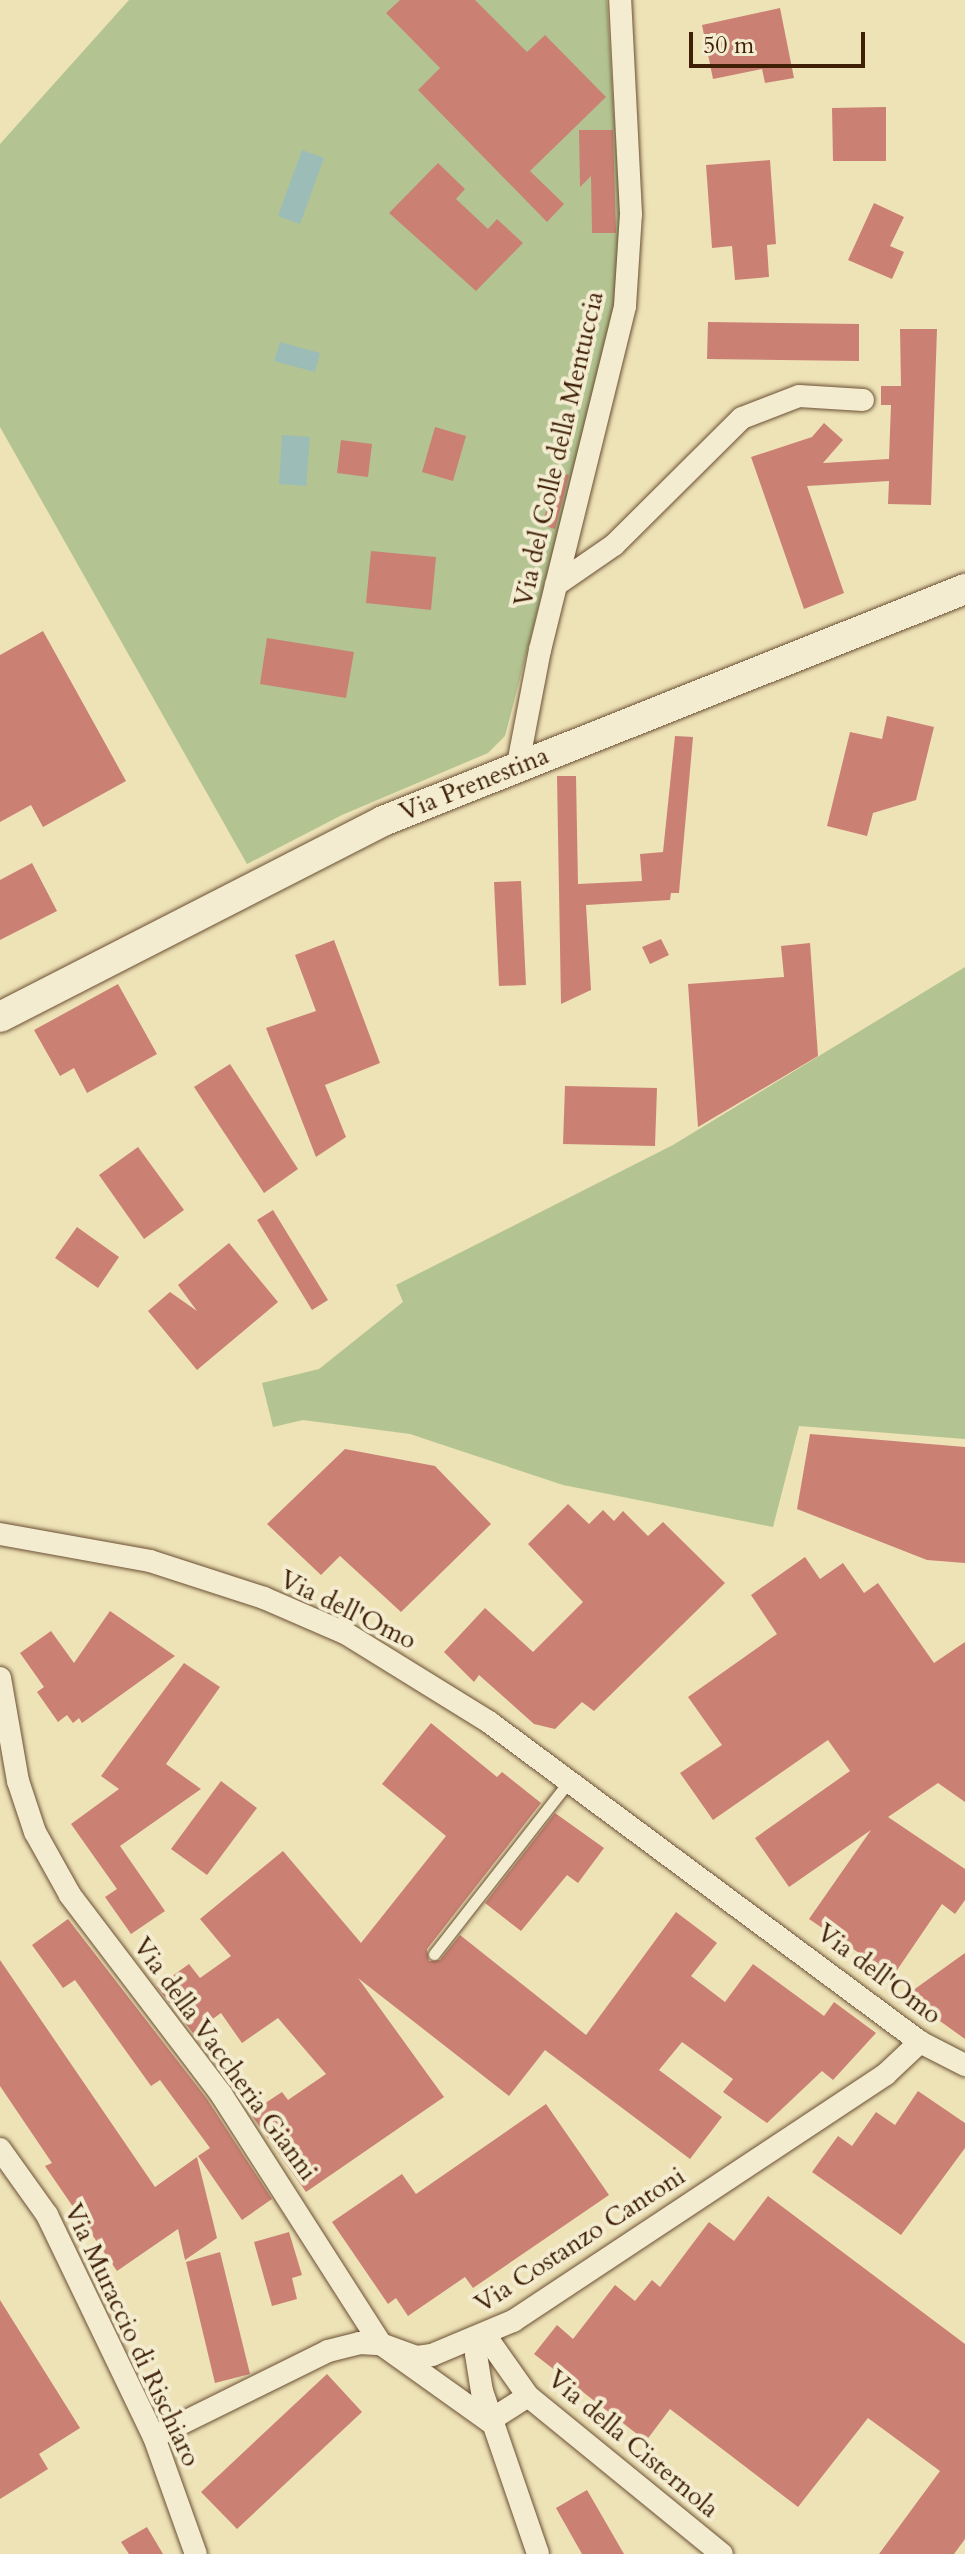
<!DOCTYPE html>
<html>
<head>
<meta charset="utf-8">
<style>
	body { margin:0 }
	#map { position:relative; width:965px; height:2554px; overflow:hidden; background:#eee2b7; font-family:Cardo,serif }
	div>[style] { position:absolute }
	.green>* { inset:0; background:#b3c492 }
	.water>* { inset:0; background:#9cbcb7 }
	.building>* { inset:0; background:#ca8174 }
	.roads { filter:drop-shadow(0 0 2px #6b5033) drop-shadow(0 0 2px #6b5033) }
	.lane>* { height:11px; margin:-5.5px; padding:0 5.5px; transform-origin:5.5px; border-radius:5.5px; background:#f4ecd0 }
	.street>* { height:22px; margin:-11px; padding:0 11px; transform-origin:11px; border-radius:11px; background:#f4ecd0 }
	.secondary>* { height:30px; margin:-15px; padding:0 15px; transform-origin:15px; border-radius:15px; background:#f4ecd0 }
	span { translate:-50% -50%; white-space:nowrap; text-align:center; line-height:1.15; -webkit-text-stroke:8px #f4ecd0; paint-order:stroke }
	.street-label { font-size:26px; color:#3f2007 }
	.scale { position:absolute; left:689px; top:32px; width:176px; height:36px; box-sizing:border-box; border:4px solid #3f2007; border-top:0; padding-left:10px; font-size:24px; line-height:28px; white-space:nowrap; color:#3f2007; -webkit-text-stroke:6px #f4ecd0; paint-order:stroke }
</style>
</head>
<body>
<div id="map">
	<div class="green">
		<i style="clip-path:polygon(129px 0,607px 0,622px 246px,611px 328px,505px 736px,488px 753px,342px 815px,247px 864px,0 427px,0 144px)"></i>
		<i style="clip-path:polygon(965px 967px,965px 1439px,799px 1426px,773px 1527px,563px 1485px,410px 1434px,303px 1420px,273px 1427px,262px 1383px,319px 1369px,403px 1302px,396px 1285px,673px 1145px)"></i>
	</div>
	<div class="water">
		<i style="clip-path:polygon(302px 150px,324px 158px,300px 224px,278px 216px)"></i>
		<i style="clip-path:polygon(280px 342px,320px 353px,315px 372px,274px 361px)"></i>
		<i style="clip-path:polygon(282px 435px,310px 437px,306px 486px,279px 484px)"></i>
	</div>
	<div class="building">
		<i style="clip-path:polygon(400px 0,475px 0,527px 52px,545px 35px,606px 97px,530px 171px,564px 204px,547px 222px,418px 90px,440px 68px,386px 13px)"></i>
		<i style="clip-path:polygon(780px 8px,794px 78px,765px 83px,762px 69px,713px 79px,702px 25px)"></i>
		<i style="clip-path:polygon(886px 107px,886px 161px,833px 161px,832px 108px)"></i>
		<i style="clip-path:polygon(579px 130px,613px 130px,616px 233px,592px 233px,591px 176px,580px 187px)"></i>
		<i style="clip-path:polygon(770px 160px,776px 244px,767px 245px,769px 277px,735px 280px,732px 246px,712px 248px,706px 165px)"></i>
		<i style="clip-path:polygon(438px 163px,465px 189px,456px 199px,488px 229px,497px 219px,523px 243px,476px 291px,389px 213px)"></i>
		<i style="clip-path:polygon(874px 203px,904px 217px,890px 246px,904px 252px,892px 279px,848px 260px)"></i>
		<i style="clip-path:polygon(708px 322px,859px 324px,859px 361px,707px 359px)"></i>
		<i style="clip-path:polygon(900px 329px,937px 329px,931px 505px,888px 504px,889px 481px,807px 486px,844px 593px,804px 609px,751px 457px,812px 437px,824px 423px,843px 440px,823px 463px,889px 459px,891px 405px,881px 405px,881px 386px,901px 386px)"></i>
		<i style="clip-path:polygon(435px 427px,466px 436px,453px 481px,422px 472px)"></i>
		<i style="clip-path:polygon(341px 440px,372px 444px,368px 477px,337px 473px)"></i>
		<i style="clip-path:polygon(557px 472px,569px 475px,555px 529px,542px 525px)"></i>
		<i style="clip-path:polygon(371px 551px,436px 557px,431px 610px,366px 603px)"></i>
		<i style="clip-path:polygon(43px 631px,126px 781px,43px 827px,31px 805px,0 822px,0 655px)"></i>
		<i style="clip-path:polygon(267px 638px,354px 652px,346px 698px,260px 684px)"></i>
		<i style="clip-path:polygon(887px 716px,934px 727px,916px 800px,873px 813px,867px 836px,827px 826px,850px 732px,882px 739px)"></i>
		<i style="clip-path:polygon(675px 736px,693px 737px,679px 893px,671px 893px,670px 900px,586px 905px,591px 990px,561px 1004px,557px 776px,576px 776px,578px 884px,642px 881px,640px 854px,663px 852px)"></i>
		<i style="clip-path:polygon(32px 863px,57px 911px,0 940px,0 880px)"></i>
		<i style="clip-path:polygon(521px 881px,526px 985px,499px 986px,494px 882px)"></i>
		<i style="clip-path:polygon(661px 939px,669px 955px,650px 964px,642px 947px)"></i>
		<i style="clip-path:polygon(334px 940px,380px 1063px,325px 1085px,346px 1137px,316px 1157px,266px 1028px,316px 1011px,295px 955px)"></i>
		<i style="clip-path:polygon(810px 943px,818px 1056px,698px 1127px,688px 984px,784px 977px,781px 946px)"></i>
		<i style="clip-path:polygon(118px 984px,157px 1054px,87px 1093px,74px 1068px,60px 1076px,34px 1030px)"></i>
		<i style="clip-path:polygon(230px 1064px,298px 1169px,264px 1193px,194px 1087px)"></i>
		<i style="clip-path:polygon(565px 1086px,657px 1088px,655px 1146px,563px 1144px)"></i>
		<i style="clip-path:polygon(138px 1147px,184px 1210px,144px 1239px,99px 1175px)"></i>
		<i style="clip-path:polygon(273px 1210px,328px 1300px,312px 1310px,257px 1220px)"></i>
		<i style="clip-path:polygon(77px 1227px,119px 1257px,98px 1288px,55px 1258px)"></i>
		<i style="clip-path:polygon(229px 1243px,278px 1302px,197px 1370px,148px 1311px,170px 1292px,197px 1311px,178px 1285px)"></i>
		<i style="clip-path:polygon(810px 1434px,965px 1447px,965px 1563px,927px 1560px,797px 1509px)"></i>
		<i style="clip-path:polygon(345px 1449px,435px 1466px,491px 1524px,401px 1612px,340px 1556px,321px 1575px,267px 1524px)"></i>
		<i style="clip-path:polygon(568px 1504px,589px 1524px,603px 1510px,614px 1521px,623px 1511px,648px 1536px,663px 1522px,725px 1583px,594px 1711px,582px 1702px,555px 1729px,534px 1724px,479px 1675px,474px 1682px,444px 1652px,485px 1608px,533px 1652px,583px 1602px,528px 1544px)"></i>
		<i style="clip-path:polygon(805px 1557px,820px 1579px,843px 1563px,864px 1593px,878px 1583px,934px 1663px,965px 1642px,965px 1802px,938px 1783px,888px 1817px,965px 1869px,965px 1900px,955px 1914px,942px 1904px,893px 1976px,809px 1919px,871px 1830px,789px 1887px,755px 1838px,850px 1771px,828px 1740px,713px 1820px,680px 1773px,722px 1745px,688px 1697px,777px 1634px,751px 1595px)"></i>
		<i style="clip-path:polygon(110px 1611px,175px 1656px,82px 1723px,79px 1718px,73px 1723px,67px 1715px,58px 1722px,37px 1692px,44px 1687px,20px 1653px,51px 1631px,74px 1663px)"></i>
		<i style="clip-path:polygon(184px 1663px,220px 1687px,166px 1764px,201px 1789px,120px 1846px,165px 1911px,131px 1934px,105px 1897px,117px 1889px,71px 1824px,119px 1789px,101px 1776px)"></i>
		<i style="clip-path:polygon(431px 1723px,497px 1777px,502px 1772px,541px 1803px,427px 1949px,429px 1961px,440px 1960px,460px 1935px,586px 2035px,676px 1912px,717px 1943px,691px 1976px,725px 2002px,753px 1964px,824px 2016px,834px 2002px,876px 2033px,833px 2080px,822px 2071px,767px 2123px,723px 2092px,733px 2079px,682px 2042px,659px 2070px,722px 2117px,690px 2159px,545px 2050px,509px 2096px,358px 1978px,444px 2097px,306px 2192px,250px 2113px,282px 2092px,288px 2100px,326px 2074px,278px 2018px,242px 2043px,221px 2013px,193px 2033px,157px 1987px,189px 1964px,200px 1978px,231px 1956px,200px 1919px,283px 1851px,361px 1943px,446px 1836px,382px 1784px)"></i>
		<i style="clip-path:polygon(221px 1781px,257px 1808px,207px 1875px,171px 1849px)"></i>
		<i style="clip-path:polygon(555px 1813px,604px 1848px,578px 1883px,567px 1875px,521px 1931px,485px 1903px)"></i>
		<i style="clip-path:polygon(68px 1919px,207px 2099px,272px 2199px,242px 2220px,198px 2156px,210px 2148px,160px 2080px,151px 2086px,75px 1980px,63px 1988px,32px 1945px)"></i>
		<i style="clip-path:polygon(965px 1953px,965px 2039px,905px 1996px)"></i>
		<i style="clip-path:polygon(0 1960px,155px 2187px,197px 2157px,217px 2238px,185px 2260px,178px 2229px,117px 2271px,45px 2166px,52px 2163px,0 2086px)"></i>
		<i style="clip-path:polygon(918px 2091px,965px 2123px,965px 2148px,901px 2235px,812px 2172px,838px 2136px,852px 2146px,876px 2112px,895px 2125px)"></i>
		<i style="clip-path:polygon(546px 2104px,609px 2195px,473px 2288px,465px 2277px,408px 2316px,396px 2298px,388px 2304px,332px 2222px,402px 2174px,416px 2194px)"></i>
		<i style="clip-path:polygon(768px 2196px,965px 2344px,965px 2539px,954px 2554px,879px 2554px,940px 2471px,868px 2418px,798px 2507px,670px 2409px,646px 2441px,534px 2354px,557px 2325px,573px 2339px,615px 2285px,635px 2301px,652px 2280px,660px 2287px,709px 2222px,734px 2241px)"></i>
		<i style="clip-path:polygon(289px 2232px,302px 2275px,292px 2278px,297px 2299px,272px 2306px,254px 2242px)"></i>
		<i style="clip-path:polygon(220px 2252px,250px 2374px,215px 2383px,186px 2262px)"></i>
		<i style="clip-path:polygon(0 2300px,80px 2428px,39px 2454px,48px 2469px,0 2499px)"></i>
		<i style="clip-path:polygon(327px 2374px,362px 2412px,237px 2529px,201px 2492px)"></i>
		<i style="clip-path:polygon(587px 2490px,624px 2554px,582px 2554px,556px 2508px)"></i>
		<i style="clip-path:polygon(147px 2527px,163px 2554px,129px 2554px,121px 2542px)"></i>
	</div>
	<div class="roads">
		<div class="lane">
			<i style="left:434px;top:1954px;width:221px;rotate:-52deg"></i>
		</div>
		<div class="street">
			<i style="left:556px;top:585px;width:70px;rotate:-34.6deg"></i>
			<i style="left:614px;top:545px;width:180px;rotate:-44.8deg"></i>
			<i style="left:742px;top:418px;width:61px;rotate:-21.1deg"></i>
			<i style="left:799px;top:396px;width:64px;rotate:3.6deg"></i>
			<i style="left:518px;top:764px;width:116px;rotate:-79.1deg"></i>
			<i style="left:540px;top:650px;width:354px;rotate:-76.1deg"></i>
			<i style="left:625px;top:306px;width:92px;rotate:-86.3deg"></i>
			<i style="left:631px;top:214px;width:214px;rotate:-92.9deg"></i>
			<i style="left:0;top:1534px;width:152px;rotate:10.2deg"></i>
			<i style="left:150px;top:1561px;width:120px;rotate:18deg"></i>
			<i style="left:264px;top:1598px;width:88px;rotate:23.4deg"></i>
			<i style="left:345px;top:1633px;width:169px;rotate:31.7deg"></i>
			<i style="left:489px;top:1722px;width:537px;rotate:36.59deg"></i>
			<i style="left:920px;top:2042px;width:51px;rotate:27.1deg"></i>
			<i style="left:0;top:1678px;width:105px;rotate:80.1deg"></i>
			<i style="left:18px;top:1781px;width:54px;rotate:71.6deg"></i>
			<i style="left:35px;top:1832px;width:72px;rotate:60.9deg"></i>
			<i style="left:70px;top:1895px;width:250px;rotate:52.8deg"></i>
			<i style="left:221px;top:2094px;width:297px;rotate:57.4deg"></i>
			<i style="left:381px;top:2344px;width:133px;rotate:35.5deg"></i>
			<i style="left:0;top:2149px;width:81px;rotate:54.5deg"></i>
			<i style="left:47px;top:2215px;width:246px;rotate:64.3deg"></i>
			<i style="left:154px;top:2437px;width:124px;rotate:70.3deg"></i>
			<i style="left:485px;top:2335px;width:75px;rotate:54.8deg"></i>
			<i style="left:528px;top:2396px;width:250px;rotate:39.2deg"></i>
			<i style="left:485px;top:2335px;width:21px;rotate:115deg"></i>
			<i style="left:476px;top:2354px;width:37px;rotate:81deg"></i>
			<i style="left:482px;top:2391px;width:172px;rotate:71deg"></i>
			<i style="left:489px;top:2421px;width:46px;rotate:-32.7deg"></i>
			<i style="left:154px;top:2437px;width:194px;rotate:-26.3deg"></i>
			<i style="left:328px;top:2351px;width:32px;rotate:-14deg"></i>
			<i style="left:359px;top:2343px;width:22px;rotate:3deg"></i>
			<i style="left:381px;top:2344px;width:38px;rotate:20deg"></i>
			<i style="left:417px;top:2357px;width:15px;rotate:-8deg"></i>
			<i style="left:432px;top:2355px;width:88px;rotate:-22.8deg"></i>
			<i style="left:513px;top:2321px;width:447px;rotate:-33.5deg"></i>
			<i style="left:886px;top:2074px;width:47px;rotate:-43.3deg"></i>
		</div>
		<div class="secondary">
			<i style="left:0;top:1017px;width:430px;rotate:-27.1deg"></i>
			<i style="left:383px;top:821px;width:627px;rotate:-21.73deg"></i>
		</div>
	</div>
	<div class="street-label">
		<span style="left:559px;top:449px;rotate:-77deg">Via del Colle della Mentuccia</span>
		<span style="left:474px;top:784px;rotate:-22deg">Via Prenestina</span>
		<span style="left:348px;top:1610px;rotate:26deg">Via dell'Omo</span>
		<span style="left:879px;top:1974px;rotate:37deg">Via dell'Omo</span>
		<span style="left:225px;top:2059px;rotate:54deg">Via della Vaccheria Gianni</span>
		<span style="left:580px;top:2240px;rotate:-33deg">Via Costanzo Cantoni</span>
		<span style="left:132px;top:2335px;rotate:65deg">Via Muraccio di Rischiaro</span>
		<span style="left:633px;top:2444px;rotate:40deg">Via della Cisternola</span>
	</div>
	<div class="scale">50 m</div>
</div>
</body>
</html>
